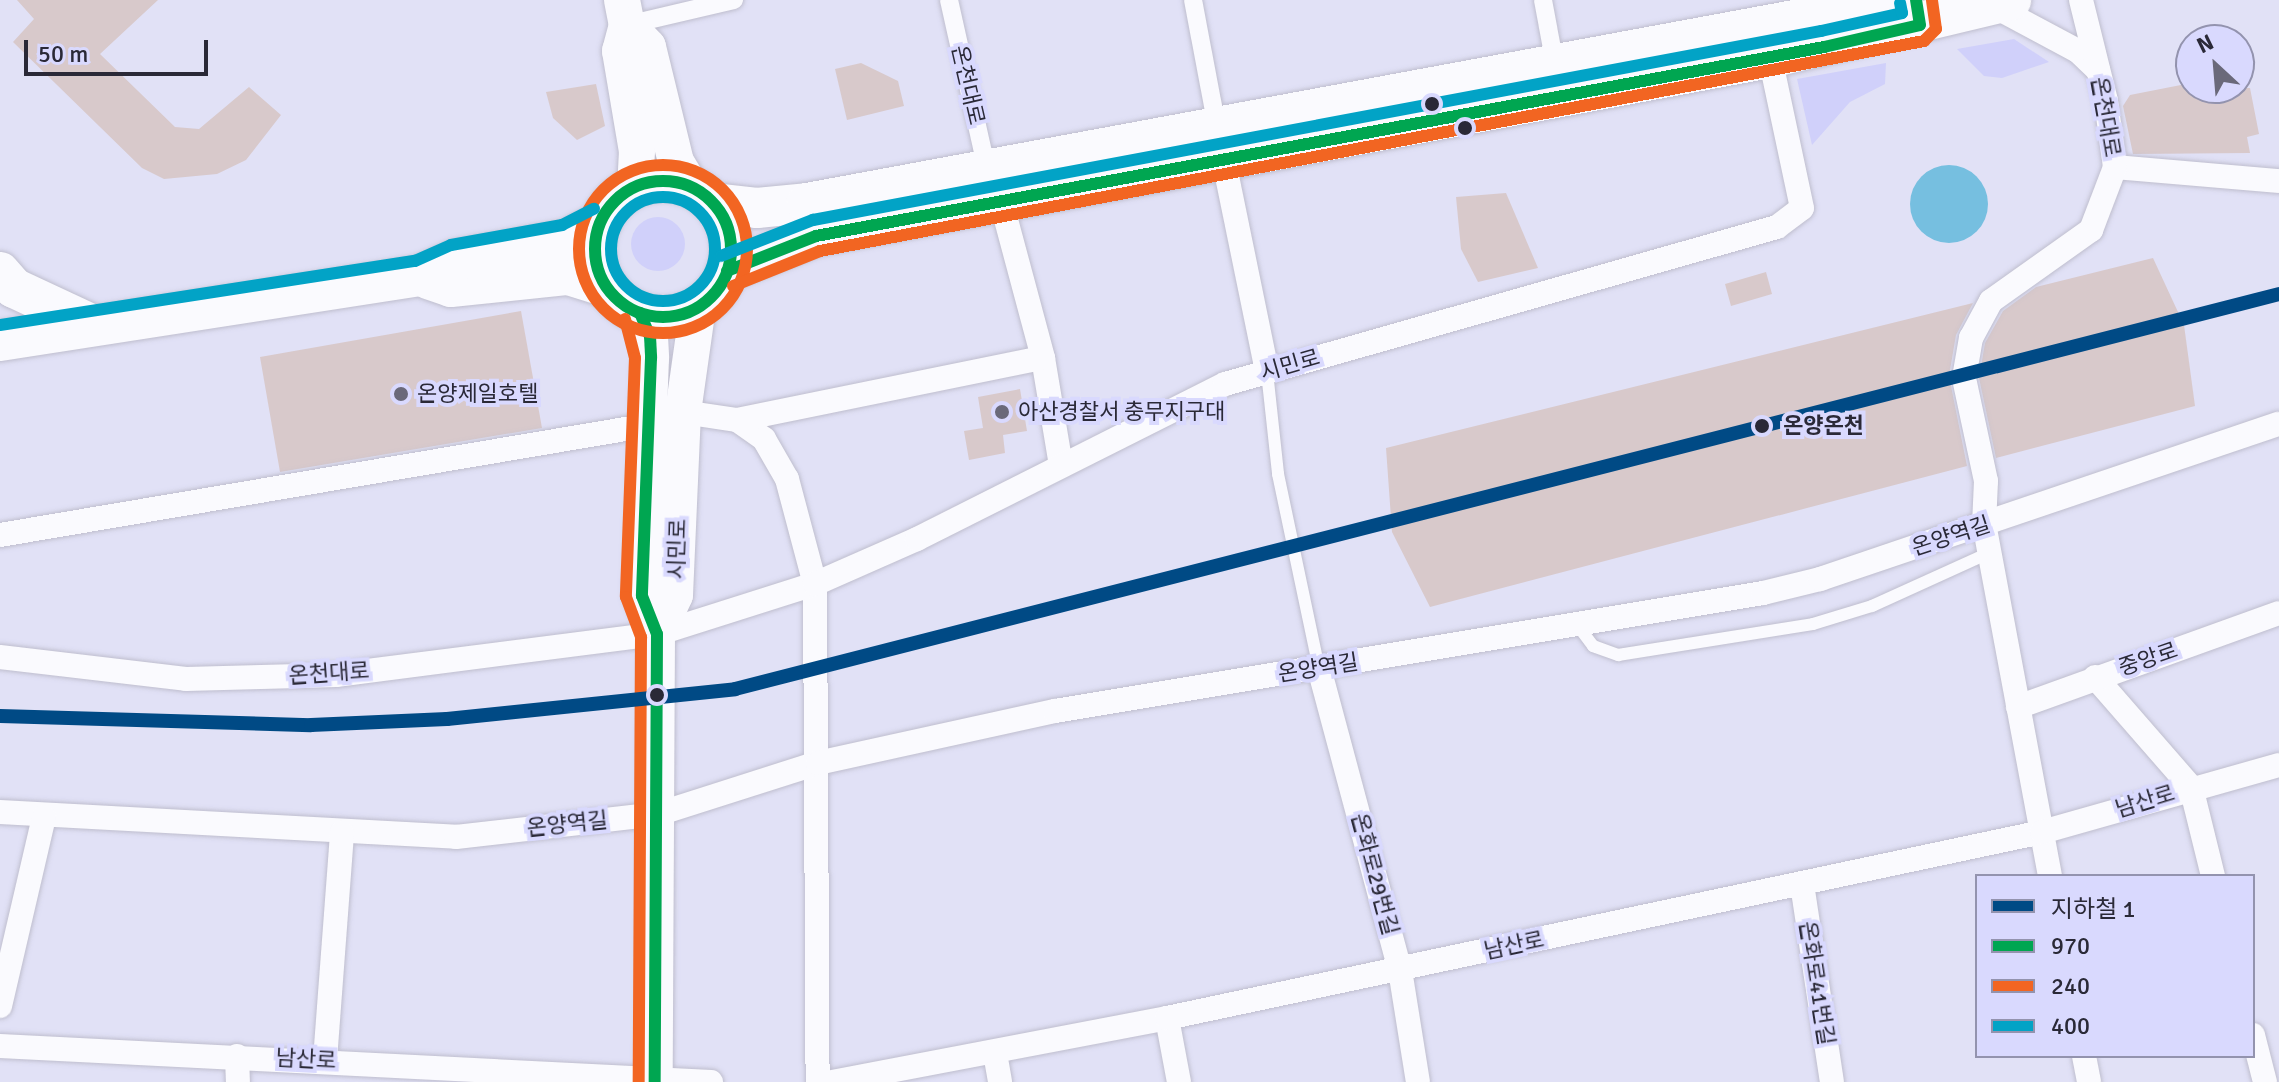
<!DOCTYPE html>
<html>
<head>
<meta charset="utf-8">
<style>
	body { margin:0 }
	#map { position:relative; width:2279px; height:1082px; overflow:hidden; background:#e1e1f6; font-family:Signika,"Noto Sans KR",sans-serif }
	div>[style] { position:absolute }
	.green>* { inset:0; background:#d0d0fa }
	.round { border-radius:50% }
	.water>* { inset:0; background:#76bfe0 }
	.building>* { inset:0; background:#d8c9cb }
	.roads { filter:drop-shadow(0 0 2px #bfbece) drop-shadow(0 0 2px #bfbece) }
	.service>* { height:12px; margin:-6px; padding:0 6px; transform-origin:6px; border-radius:6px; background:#fafafe }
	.pedestrian>* { height:18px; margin:-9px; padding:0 9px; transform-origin:9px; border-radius:9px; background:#fafafe }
	.minor>* { height:24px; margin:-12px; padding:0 12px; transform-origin:12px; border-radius:12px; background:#fafafe }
	.secondary>* { height:36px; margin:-18px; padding:0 18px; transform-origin:18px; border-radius:18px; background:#fafafe }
	.primary>* { height:40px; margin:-20px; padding:0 20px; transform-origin:20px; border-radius:20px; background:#fafafe }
	.primary>.ring { margin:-20px; padding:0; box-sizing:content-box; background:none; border:40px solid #fafafe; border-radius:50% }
	.bus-1>* { height:12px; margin:-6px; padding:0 6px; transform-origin:6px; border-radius:6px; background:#00a651 }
	.bus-1>.ring { margin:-6px; padding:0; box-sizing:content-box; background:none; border:12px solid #00a651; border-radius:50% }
	.bus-2>* { height:12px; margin:-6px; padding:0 6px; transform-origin:6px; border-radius:6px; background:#f26522 }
	.bus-2>.ring { margin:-6px; padding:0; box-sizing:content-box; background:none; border:12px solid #f26522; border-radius:50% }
	.bus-3>* { height:12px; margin:-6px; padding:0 6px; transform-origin:6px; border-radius:6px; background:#02a3c6 }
	.bus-3>.ring { margin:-6px; padding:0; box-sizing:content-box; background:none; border:12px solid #02a3c6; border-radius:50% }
	.metro-1>* { height:14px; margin:-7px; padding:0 7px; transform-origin:7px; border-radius:7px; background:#004a85 }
	.dots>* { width:22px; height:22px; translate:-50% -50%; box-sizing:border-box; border:4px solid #d9d9fe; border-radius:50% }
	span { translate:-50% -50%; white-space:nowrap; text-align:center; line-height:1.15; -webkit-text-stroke:8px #d9d9fe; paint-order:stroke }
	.street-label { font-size:22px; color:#2a2937 }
	.poi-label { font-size:22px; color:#2a2937 }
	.left { translate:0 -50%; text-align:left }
	.stop-label { font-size:22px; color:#2a2937; font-weight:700 }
	.legend { position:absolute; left:1975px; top:874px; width:280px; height:184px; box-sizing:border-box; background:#d9d9fe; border:2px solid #9393ae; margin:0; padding:10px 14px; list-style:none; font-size:24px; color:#2a2937 }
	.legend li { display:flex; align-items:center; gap:16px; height:40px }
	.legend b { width:40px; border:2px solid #9393ae }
	.north { position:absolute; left:2175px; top:24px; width:80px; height:80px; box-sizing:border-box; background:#d9d9fe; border:2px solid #9393ae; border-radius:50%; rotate:334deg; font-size:22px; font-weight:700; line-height:32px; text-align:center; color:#2a2937 }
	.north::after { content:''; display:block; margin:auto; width:28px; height:36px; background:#6a697a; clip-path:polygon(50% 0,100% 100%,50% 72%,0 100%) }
	.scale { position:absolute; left:24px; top:40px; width:184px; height:36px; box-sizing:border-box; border:4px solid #2a2937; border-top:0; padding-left:10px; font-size:24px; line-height:28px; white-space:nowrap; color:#2a2937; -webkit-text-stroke:6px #d9d9fe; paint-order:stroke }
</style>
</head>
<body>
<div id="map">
	<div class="green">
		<i style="clip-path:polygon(2014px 39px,2049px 62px,2002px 78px,1984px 76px,1957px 49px)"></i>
		<i style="clip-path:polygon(1886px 63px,1885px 84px,1850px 102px,1812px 145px,1797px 79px)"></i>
		<i class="round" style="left:631px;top:217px;width:54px;height:54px"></i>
	</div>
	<div class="water">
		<i class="round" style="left:1910px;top:165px;width:78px;height:78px"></i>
	</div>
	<div class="building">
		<i style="clip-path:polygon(17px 0,158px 0,100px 54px,175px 127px,199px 129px,249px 87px,281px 115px,246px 160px,217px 174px,164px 179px,142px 168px,13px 42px,34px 19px)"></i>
		<i style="clip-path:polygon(861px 63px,898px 81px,904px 106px,847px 120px,835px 69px)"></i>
		<i style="clip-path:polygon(2191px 83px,2191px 88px,2250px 88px,2259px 134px,2247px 137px,2250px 153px,2133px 154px,2123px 106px,2130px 95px)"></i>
		<i style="clip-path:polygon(596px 84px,605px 126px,577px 140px,553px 118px,546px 92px)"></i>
		<i style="clip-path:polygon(1506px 193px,1538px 268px,1478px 282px,1461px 249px,1456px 197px)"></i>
		<i style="clip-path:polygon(2153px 258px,2184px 325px,2195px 406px,1996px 458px,1979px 378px,1985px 343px,2003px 311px,2036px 287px)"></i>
		<i style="clip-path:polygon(1766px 272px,1772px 294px,1731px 306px,1725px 284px)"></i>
		<i style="clip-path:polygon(1973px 303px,1956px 335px,1949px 376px,1967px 466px,1430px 607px,1392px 532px,1386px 448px)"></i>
		<i style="clip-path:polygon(521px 311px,542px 428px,280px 472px,260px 357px)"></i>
		<i style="clip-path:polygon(1020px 389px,1027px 431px,1003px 435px,1005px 453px,969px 460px,964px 431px,983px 428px,978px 397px)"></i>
	</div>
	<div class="roads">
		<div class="service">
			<i style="left:1267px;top:372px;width:103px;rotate:83.8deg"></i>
			<i style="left:1278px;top:474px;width:198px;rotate:78.1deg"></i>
			<i style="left:1578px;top:626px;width:25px;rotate:53deg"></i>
			<i style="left:1593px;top:646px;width:27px;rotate:20deg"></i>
			<i style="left:1618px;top:655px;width:197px;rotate:-9deg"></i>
			<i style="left:1813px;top:624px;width:62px;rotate:-17deg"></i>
			<i style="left:1872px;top:606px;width:128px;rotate:-24.4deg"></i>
		</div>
		<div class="pedestrian">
			<i style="left:949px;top:0;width:174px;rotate:77.4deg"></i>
			<i style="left:1193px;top:0;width:129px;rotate:79.3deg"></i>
			<i style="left:1543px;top:0;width:66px;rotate:79.5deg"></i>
			<i style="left:627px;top:25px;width:110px;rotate:-13.2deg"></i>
		</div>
		<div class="minor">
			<i style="left:1988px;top:3px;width:102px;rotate:28.1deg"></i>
			<i style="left:2078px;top:51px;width:28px;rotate:44deg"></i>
			<i style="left:1221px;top:147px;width:230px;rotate:78.4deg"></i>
			<i style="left:2115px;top:167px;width:165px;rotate:4.9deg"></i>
			<i style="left:1001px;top:201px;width:163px;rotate:75deg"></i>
			<i style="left:1043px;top:358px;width:109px;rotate:80.5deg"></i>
			<i style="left:683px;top:412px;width:55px;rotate:8.4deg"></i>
			<i style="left:737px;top:420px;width:312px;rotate:-11.5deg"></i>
			<i style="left:737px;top:420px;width:33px;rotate:35deg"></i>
			<i style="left:764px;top:439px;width:46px;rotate:60.1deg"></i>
			<i style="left:787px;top:479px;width:109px;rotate:75.1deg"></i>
			<i style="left:815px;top:584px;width:498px;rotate:89.7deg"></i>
			<i style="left:0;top:535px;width:658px;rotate:-9.62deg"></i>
			<i style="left:0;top:657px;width:187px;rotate:6.7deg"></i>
			<i style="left:186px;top:679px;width:150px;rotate:-1.5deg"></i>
			<i style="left:336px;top:675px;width:324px;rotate:-7.3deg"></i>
			<i style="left:657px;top:634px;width:166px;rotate:-17.6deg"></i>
			<i style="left:815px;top:584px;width:111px;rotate:-23.8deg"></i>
			<i style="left:917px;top:539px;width:345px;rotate:-26.7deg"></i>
			<i style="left:1225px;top:384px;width:574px;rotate:-15.88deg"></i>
			<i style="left:1777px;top:227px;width:31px;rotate:-37deg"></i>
			<i style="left:1802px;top:208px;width:153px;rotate:-102deg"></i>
			<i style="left:1319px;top:668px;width:313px;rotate:75deg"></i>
			<i style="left:1400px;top:970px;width:113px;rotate:80.9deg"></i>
			<i style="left:2095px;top:677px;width:146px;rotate:48.9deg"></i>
			<i style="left:2191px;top:787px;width:92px;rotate:76.1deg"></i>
			<i style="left:2018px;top:707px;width:277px;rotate:-19.8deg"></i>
			<i style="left:0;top:812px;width:457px;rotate:3.1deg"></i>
			<i style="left:456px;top:837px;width:203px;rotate:-6.5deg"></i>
			<i style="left:658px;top:814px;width:168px;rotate:-17.7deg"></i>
			<i style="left:818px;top:763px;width:243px;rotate:-12.4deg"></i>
			<i style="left:1055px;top:711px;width:718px;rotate:-9.46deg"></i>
			<i style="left:1763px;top:593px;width:59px;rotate:-13.8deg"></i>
			<i style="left:1820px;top:579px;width:484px;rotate:-18.7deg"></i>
			<i style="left:2050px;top:876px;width:357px;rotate:-100.6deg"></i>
			<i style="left:1984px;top:525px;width:44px;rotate:-87.4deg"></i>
			<i style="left:1986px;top:481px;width:105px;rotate:-102.1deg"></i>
			<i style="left:1964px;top:378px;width:41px;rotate:-80.1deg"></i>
			<i style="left:1971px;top:338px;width:42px;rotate:-61.6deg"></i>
			<i style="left:1991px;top:301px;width:123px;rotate:-35.4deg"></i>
			<i style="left:2091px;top:230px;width:67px;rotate:-69.1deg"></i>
			<i style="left:2115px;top:167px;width:67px;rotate:-97.8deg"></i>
			<i style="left:2106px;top:101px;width:104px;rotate:-103.9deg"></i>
			<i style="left:1802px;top:884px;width:200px;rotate:81.4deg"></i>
			<i style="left:0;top:1006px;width:194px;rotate:-76.9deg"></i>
			<i style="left:1167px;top:1018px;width:65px;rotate:79.4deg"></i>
			<i style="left:2253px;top:1035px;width:49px;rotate:75.7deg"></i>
			<i style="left:0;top:1046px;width:712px;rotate:2.9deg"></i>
			<i style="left:995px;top:1053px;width:29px;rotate:80deg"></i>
			<i style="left:237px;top:1056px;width:26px;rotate:88deg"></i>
			<i style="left:2084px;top:1056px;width:26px;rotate:79deg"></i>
			<i style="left:325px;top:1060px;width:228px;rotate:-85.7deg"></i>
			<i style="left:832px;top:1082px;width:341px;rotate:-10.8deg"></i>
			<i style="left:1167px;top:1018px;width:895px;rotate:-12deg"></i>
			<i style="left:2042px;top:832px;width:246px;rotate:-15.8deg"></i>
		</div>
		<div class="secondary">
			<i style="left:622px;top:0;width:25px;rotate:79deg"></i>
			<i style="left:627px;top:25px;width:27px;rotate:105deg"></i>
			<i style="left:620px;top:51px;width:101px;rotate:80.4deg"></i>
			<i style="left:637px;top:151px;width:36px;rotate:93deg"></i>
			<i style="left:627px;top:25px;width:30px;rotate:46deg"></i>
			<i style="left:648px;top:47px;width:118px;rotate:76.3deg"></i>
			<i style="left:676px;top:162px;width:29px;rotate:59deg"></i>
			<i style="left:640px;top:313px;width:25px;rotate:67deg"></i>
			<i style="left:650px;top:336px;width:22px;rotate:87deg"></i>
			<i style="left:651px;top:358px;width:238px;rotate:92.2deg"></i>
			<i style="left:642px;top:596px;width:41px;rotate:68.5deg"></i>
			<i style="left:657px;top:634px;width:448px;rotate:90.3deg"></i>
			<i style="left:657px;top:634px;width:43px;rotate:-65.2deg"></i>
			<i style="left:675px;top:595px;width:183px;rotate:-87.5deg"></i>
			<i style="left:683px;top:412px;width:107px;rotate:-81.9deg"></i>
		</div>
		<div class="primary">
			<i class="ring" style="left:595px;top:181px;width:96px;height:96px"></i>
			<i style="left:714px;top:203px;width:43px;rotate:6.6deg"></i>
			<i style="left:757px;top:208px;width:50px;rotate:-5.7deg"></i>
			<i style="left:807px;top:203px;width:1114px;rotate:-10.5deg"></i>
			<i style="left:727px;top:271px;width:96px;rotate:-21.5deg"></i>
			<i style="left:816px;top:236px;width:970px;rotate:-10.57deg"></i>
			<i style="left:1770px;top:58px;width:248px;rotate:-13.5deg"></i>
			<i style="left:0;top:272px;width:21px;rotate:49deg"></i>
			<i style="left:14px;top:288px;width:87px;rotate:25.1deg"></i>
			<i style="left:428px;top:279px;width:24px;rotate:19deg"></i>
			<i style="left:451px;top:287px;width:118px;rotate:-5.9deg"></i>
			<i style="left:568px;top:275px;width:41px;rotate:17.1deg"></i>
			<i style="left:0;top:341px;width:425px;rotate:-8.8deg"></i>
			<i style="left:420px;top:276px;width:39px;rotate:-24deg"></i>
			<i style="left:456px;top:260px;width:113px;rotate:-10.2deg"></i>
			<i style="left:567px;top:240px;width:38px;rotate:-27deg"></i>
		</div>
	</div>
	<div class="bus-1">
		<i class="ring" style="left:595px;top:181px;width:124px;height:124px"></i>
		<i style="left:727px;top:271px;width:96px;rotate:-21.5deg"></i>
		<i style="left:816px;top:236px;width:1026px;rotate:-10.62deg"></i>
		<i style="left:1824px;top:47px;width:98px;rotate:-12.9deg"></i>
		<i style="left:1920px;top:25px;width:25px;rotate:-99deg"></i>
		<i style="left:640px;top:313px;width:25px;rotate:67deg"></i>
		<i style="left:650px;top:336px;width:22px;rotate:87deg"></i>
		<i style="left:651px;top:358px;width:238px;rotate:92.2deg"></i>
		<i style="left:642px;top:596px;width:41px;rotate:68.5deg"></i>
		<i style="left:657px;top:634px;width:448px;rotate:90.3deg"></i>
	</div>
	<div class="bus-2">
		<i class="ring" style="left:579px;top:165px;width:156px;height:156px"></i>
		<i style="left:733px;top:286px;width:94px;rotate:-21.9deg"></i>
		<i style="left:820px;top:251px;width:1124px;rotate:-10.77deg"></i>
		<i style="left:1924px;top:41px;width:17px;rotate:-45deg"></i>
		<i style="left:1936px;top:29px;width:29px;rotate:-98deg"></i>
		<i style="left:625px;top:319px;width:40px;rotate:75.6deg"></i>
		<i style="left:635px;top:358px;width:239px;rotate:92.2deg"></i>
		<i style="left:626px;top:597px;width:43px;rotate:69.4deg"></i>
		<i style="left:641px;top:637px;width:445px;rotate:90.3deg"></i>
	</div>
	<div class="bus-3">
		<i class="ring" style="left:611px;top:197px;width:92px;height:92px"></i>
		<i style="left:721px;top:256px;width:99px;rotate:-21.4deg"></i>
		<i style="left:813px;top:220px;width:1026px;rotate:-10.62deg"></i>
		<i style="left:1821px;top:31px;width:83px;rotate:-12.5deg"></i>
		<i style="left:1902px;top:13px;width:10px;rotate:-101deg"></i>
		<i style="left:0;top:325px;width:420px;rotate:-8.8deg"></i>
		<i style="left:415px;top:261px;width:39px;rotate:-24deg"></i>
		<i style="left:451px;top:245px;width:113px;rotate:-10.2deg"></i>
		<i style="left:562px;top:225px;width:36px;rotate:-27deg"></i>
	</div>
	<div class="metro-1">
		<i style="left:0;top:716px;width:311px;rotate:1.7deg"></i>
		<i style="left:311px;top:725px;width:136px;rotate:-2.5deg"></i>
		<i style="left:447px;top:719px;width:290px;rotate:-5.9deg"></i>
		<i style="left:735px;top:689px;width:1594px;rotate:-14.35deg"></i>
	</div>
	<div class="dots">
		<i style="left:1432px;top:104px;background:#2a2937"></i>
		<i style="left:1465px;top:128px;background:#2a2937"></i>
		<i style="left:401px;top:394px;background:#6a697a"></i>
		<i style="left:1002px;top:412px;background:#6a697a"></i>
		<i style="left:1762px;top:426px;background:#2a2937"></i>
		<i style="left:657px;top:695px;background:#2a2937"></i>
	</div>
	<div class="street-label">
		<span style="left:968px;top:85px;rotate:77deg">온천대로</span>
		<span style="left:2106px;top:117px;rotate:80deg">온천대로</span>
		<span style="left:1290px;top:365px;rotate:-16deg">시민로</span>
		<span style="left:1951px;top:536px;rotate:-18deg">온양역길</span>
		<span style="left:677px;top:549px;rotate:-88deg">시민로</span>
		<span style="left:2148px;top:659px;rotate:-19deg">중앙로</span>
		<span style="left:1318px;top:668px;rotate:-9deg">온양역길</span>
		<span style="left:329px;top:673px;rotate:-4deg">온천대로</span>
		<span style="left:2145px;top:801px;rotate:-17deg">남산로</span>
		<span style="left:567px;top:824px;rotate:-6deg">온양역길</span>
		<span style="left:1375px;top:874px;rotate:75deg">온화로29번길</span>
		<span style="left:1514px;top:945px;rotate:-12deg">남산로</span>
		<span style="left:1817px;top:983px;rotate:81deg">온화로41번길</span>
		<span style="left:306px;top:1059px;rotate:3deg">남산로</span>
	</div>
	<div class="poi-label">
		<span class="left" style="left:417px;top:394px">온양제일호텔</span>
		<span class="left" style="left:1018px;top:412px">아산경찰서 충무지구대</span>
	</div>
	<div class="stop-label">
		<span class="left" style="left:1783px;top:426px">온양온천</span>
	</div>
	<ul class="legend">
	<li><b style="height:10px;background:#004a85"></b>지하철 1</li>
	<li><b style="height:10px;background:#00a651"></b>970</li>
	<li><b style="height:10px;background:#f26522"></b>240</li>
	<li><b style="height:10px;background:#02a3c6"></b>400</li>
	</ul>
	<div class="north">N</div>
	<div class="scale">50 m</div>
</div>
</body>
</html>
